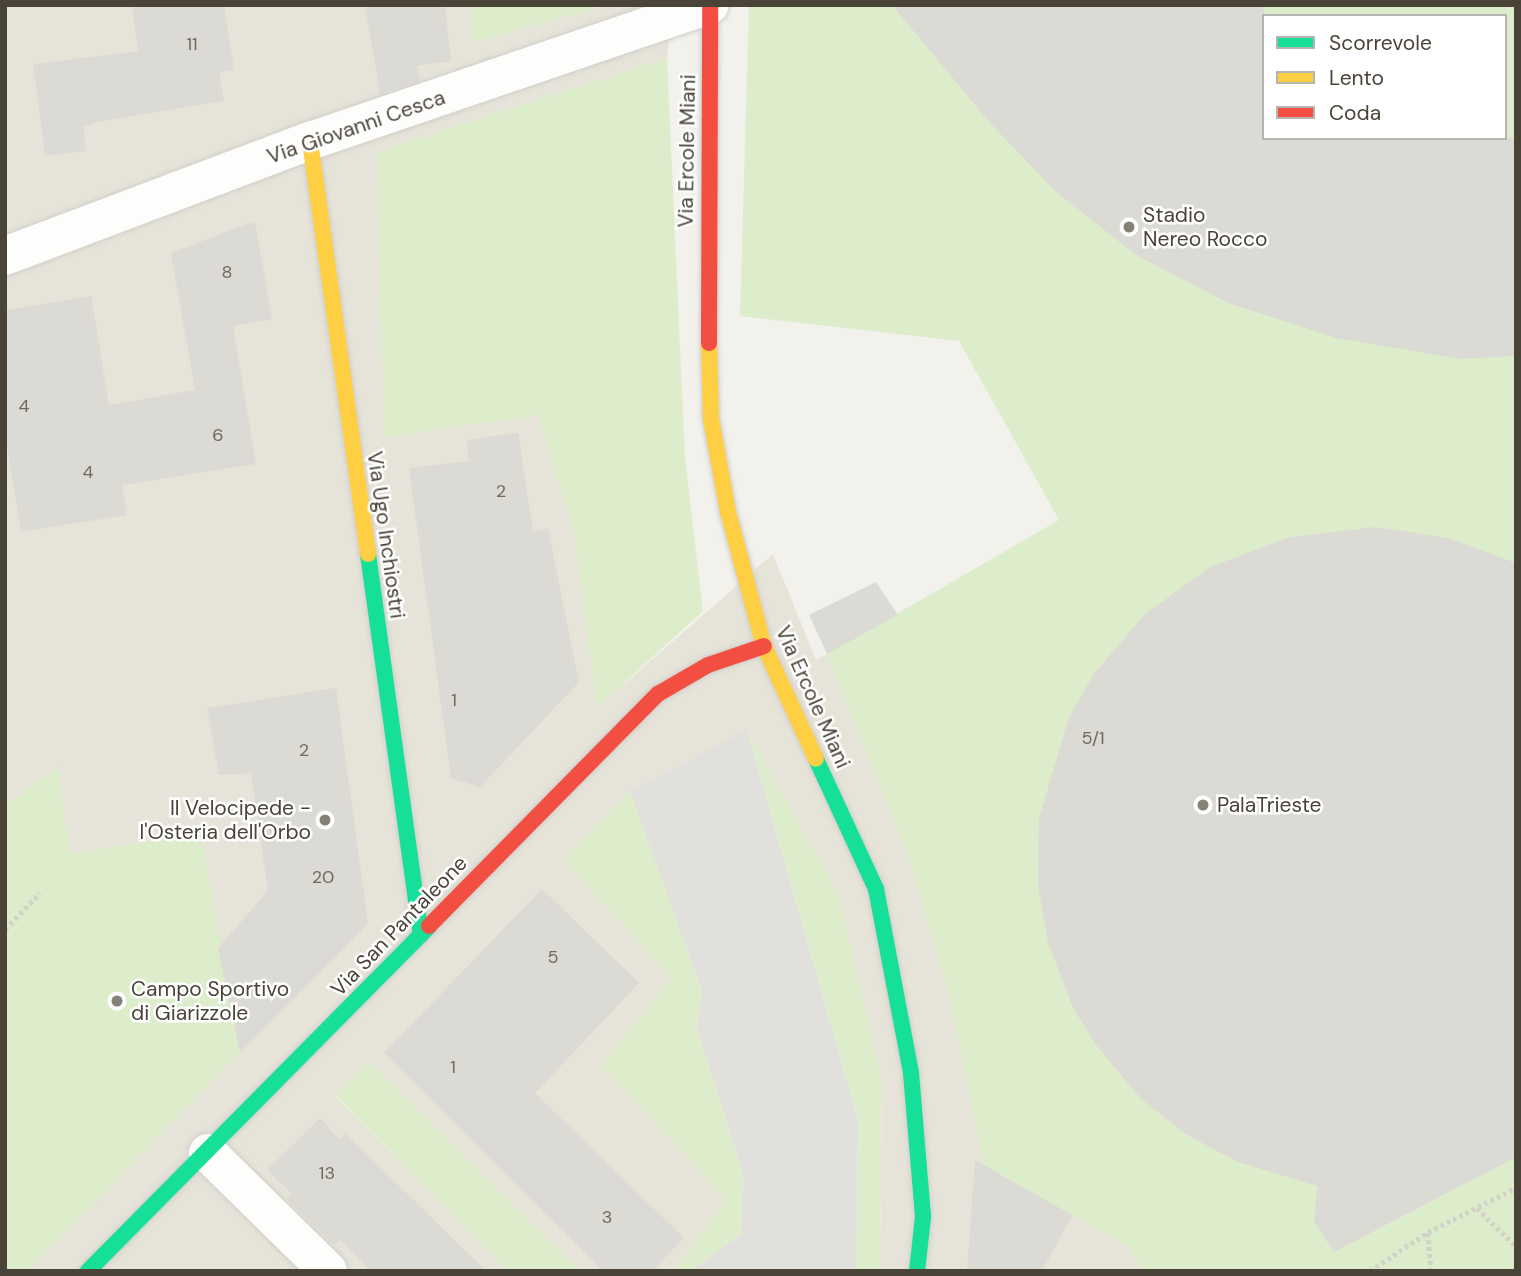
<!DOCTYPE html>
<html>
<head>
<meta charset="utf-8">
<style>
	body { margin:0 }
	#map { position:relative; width:1521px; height:1276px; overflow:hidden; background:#f2f1ec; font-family:"DM Sans",sans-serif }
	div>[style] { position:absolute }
	.residential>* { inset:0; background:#e6e3d9 }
	.green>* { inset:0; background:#ddedcc }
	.parking>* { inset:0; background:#e1e0dc }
	.building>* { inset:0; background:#dcdad4 }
	.path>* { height:4.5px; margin-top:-2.25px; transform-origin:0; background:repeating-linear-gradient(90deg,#d2d1ca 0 3.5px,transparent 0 7px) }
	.roads { filter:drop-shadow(0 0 2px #d0cfca) drop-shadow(0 0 2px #d0cfca) }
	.street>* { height:38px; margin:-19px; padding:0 19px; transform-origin:19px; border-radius:19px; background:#fdfdfc }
	.fast>* { height:16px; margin:-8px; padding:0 8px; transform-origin:8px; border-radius:8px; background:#16e098 }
	.slow>* { height:16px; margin:-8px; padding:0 8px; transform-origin:8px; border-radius:8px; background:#ffcf43 }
	.jam>* { height:16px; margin:-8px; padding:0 8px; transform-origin:8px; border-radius:8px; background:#f24e42 }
	.dots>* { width:19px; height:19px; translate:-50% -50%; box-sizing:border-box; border:4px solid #fff; border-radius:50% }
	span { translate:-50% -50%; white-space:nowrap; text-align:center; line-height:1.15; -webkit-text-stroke:5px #fff; paint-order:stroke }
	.number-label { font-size:18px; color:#6e6a5f }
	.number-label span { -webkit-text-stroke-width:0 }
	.street-label { font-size:21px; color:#494437 }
	.poi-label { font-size:21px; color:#494437 }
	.left { translate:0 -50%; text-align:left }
	.right { translate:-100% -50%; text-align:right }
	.frame { position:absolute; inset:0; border:7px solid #494437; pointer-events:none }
	.legend { position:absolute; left:1262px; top:14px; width:245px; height:126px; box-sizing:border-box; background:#fff; border:2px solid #b6b4af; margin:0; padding:9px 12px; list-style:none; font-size:21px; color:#494437 }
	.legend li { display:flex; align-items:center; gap:14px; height:35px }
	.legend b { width:35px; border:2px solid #b6b4af }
</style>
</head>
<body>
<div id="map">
	<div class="residential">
		<i style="clip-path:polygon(5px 5px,470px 5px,473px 42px,609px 5px,673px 5px,667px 58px,378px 152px,384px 437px,538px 415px,574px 531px,598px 707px,773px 554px,816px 660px,827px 654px,907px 851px,949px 995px,984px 1164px,1129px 1247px,1143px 1271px,880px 1271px,882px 1081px,839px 896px,747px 730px,672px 978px,602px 1065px,727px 1200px,674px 1271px,581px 1271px,368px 1061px,336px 1097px,508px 1271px,5px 1271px)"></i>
	</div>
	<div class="green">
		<i style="clip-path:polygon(470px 5px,609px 5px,473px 42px)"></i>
		<i style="clip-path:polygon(evenodd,749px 5px,1516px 5px,1516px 1271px,1143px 1271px,1129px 1247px,984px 1165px,949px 995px,907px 852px,827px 654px,1059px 520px,959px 341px,740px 316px,749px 5px,1264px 16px,1505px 16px,1505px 138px,1264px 138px,1264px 16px)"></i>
		<i style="clip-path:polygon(667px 58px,685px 458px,703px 611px,597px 708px,574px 531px,538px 415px,384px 437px,377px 152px)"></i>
		<i style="clip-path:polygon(747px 730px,839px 896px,882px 1081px,880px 1271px,856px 1271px,858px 1120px)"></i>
		<i style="clip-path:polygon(58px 767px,70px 853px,201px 834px,240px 1053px,27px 1271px,5px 1271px,5px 806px)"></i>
		<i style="clip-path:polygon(630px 791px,702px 991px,697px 1029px,743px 1174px,741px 1234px,690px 1271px,674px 1271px,727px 1200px,602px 1065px,672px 978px,563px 859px)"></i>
		<i style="clip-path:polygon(368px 1061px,581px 1271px,508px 1271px,336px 1096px)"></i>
	</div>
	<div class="parking">
		<i style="clip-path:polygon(747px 730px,858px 1120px,856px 1271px,690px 1271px,741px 1234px,743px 1174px,697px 1029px,702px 991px,630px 791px)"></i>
	</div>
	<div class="building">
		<i style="clip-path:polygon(132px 5px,224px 5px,234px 70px,219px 72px,224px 101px,98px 122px,83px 127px,86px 151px,45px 156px,33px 64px,138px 51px)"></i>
		<i style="clip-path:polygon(365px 5px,445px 5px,451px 61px,417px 66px,420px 81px,380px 94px)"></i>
		<i style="clip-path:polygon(892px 5px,1264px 5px,1264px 138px,1516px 138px,1516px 356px,1461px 359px,1336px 338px,1228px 303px,1136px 255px,1055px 191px,989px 122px)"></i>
		<i style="clip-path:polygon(255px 221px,272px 319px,233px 326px,256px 464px,122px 485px,127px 515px,21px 532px,5px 433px,5px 310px,91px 296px,109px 405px,195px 390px,171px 253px)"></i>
		<i style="clip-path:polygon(518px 433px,533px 531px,548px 529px,579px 682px,480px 787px,451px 778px,409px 468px,469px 461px,467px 440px)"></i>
		<i style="clip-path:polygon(1376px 527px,1448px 538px,1516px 563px,1516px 1157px,1334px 1252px,1314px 1222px,1317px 1186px,1238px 1162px,1187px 1135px,1141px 1099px,1096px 1045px,1073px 1008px,1048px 942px,1038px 886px,1039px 819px,1068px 719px,1093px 675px,1145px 614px,1210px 567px,1290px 537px)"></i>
		<i style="clip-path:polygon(876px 582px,898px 615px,827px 654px,809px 615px)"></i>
		<i style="clip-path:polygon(336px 688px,368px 924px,240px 1053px,218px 948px,268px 891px,251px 773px,219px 775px,207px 708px)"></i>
		<i style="clip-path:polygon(542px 889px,639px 983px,535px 1093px,684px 1238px,652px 1271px,603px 1271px,384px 1053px)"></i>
		<i style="clip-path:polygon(320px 1118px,339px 1139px,345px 1133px,486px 1271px,371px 1271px,340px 1240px,334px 1245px,287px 1199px,292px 1194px,267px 1170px)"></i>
		<i style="clip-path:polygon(975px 1160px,1072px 1215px,1042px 1271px,967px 1271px)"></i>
	</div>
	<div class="path">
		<i style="left:5px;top:929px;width:50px;rotate:-45.8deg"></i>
		<i style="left:1477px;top:1208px;width:54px;rotate:44.3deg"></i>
		<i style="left:1428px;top:1233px;width:38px;rotate:85deg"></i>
		<i style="left:1370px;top:1271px;width:70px;rotate:-33.9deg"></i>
		<i style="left:1428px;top:1232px;width:98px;rotate:-26.6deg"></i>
	</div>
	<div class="roads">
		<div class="street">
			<i style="left:5px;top:256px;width:326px;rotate:-20.7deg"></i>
			<i style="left:310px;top:141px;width:422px;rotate:-18.8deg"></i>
			<i style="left:208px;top:1153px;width:168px;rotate:44.5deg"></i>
		</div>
		<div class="fast">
			<i style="left:368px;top:554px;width:384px;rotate:82.1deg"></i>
			<i style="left:816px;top:759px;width:143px;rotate:65.2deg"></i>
			<i style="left:876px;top:889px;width:187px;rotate:79.2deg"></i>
			<i style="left:911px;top:1073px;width:144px;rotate:85.2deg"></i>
			<i style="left:923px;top:1217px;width:54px;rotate:96.3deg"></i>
			<i style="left:88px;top:1271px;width:485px;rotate:-45.3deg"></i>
		</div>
		<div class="slow">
			<i style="left:310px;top:141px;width:417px;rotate:82deg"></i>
			<i style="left:709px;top:343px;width:76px;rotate:88.5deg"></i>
			<i style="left:711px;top:419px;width:95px;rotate:79.6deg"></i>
			<i style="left:728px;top:512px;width:139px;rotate:75deg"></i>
			<i style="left:764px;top:646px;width:124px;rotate:65.3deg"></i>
		</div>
		<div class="jam">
			<i style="left:709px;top:343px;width:338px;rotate:-89.8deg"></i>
			<i style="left:429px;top:926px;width:326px;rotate:-45.4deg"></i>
			<i style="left:658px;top:694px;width:58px;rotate:-30.1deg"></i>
			<i style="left:708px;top:665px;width:59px;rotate:-18.7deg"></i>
		</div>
	</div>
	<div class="dots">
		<i style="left:1129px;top:227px;background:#848176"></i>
		<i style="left:1203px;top:805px;background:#848176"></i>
		<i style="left:325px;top:820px;background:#848176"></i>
		<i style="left:117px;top:1001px;background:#848176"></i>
	</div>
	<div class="number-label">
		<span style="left:192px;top:44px">11</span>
		<span style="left:227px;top:272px">8</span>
		<span style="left:24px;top:406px">4</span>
		<span style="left:218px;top:435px">6</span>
		<span style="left:88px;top:472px">4</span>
		<span style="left:501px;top:491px">2</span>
		<span style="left:454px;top:700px">1</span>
		<span style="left:1093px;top:738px">5/1</span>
		<span style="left:304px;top:750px">2</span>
		<span style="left:323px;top:877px">20</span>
		<span style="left:553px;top:957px">5</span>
		<span style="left:453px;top:1067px">1</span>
		<span style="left:327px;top:1173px">13</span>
		<span style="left:607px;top:1217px">3</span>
	</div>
	<div class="street-label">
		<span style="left:356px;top:127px;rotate:-19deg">Via Giovanni Cesca</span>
		<span style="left:687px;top:151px;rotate:-89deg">Via Ercole Miani</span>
		<span style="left:386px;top:535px;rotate:82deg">Via Ugo Inchiostri</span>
		<span style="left:813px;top:697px;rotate:66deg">Via Ercole Miani</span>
		<span style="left:399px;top:926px;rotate:-46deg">Via San Pantaleone</span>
	</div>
	<div class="poi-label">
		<span class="left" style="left:1143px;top:227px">Stadio<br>Nereo Rocco</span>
		<span class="left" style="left:1217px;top:805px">PalaTrieste</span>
		<span class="right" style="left:311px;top:820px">Il Velocipede -<br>l'Osteria dell'Orbo</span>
		<span class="left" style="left:131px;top:1001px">Campo Sportivo<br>di Giarizzole</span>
	</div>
	<div class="frame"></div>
	<ul class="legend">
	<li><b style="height:9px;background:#16e098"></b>Scorrevole</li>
	<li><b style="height:9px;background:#ffcf43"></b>Lento</li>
	<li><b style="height:9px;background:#f24e42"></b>Coda</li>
	</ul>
</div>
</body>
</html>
